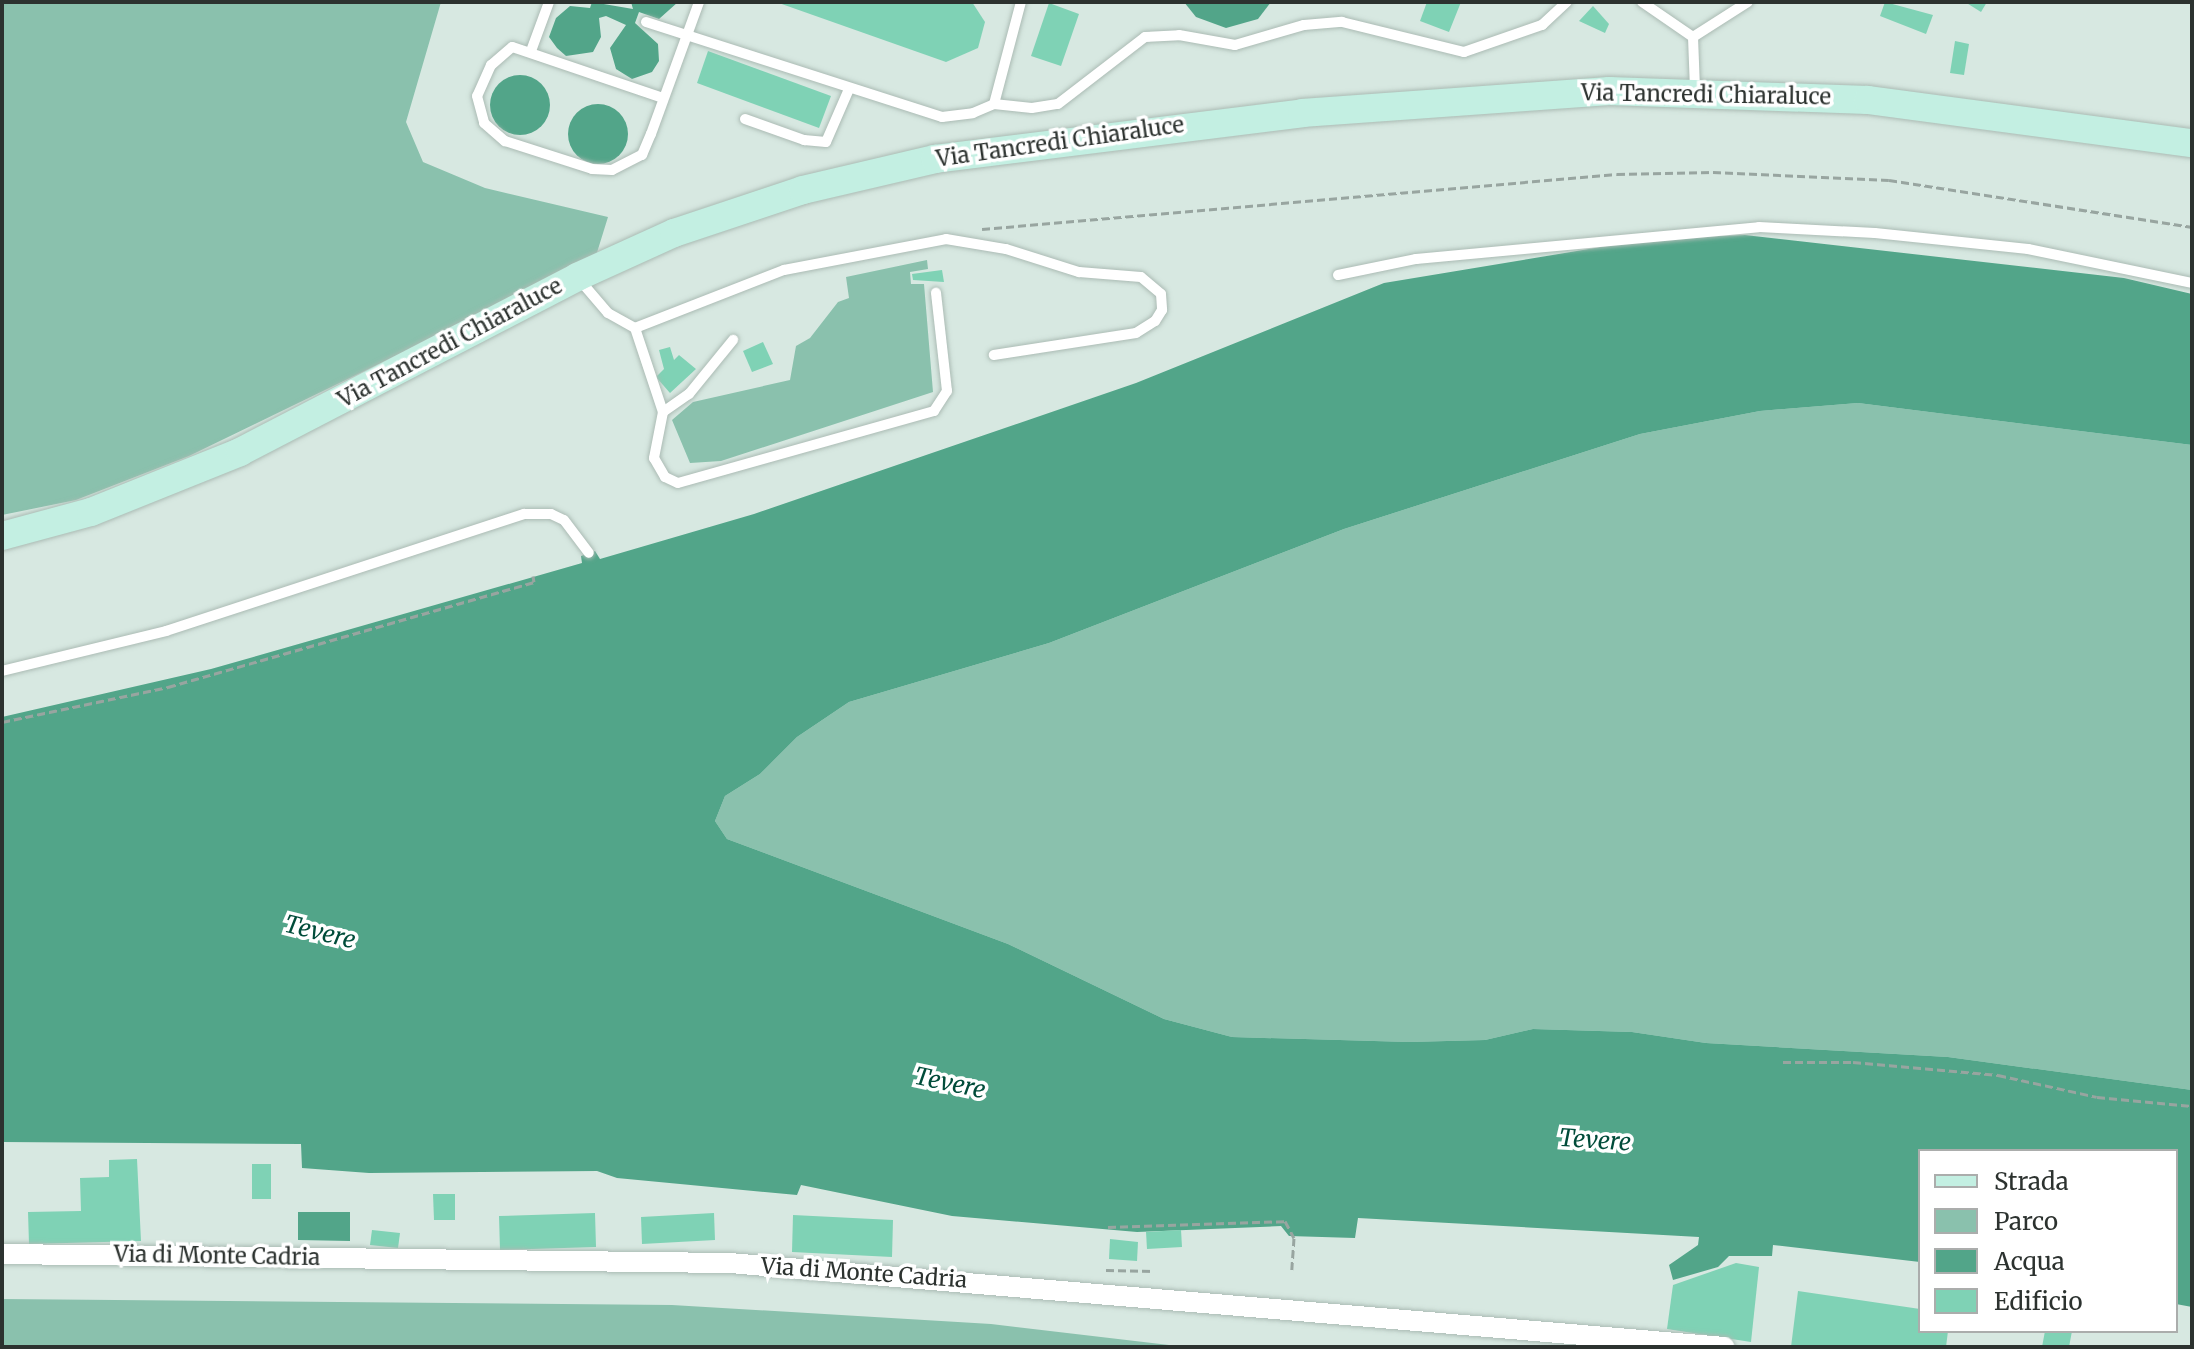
<!DOCTYPE html>
<html>
<head>
<meta charset="utf-8">
<style>
	body { margin:0 }
	#map { position:relative; width:2194px; height:1349px; overflow:hidden; background:#d7e8e1; font-family:Merriweather,serif }
	div>[style] { position:absolute }
	.green>* { inset:0; background:#8ac1ad }
	.water>* { inset:0; background:#52a589 }
	.round { border-radius:50% }
	.building>* { inset:0; background:#7fd2b5 }
	.path>* { height:3px; margin-top:-1.5px; transform-origin:0; background:repeating-linear-gradient(90deg,#98a5a0 0 8px,transparent 0 12px) }
	.roads { filter:drop-shadow(0 0 2px #abbbb4) drop-shadow(0 0 2px #abbbb4) }
	.lane>* { height:10px; margin:-5px; padding:0 5px; transform-origin:5px; border-radius:5px; background:#fff }
	.street>* { height:20px; margin:-10px; padding:0 10px; transform-origin:10px; border-radius:10px; background:#fff }
	.secondary>* { height:28px; margin:-14px; padding:0 14px; transform-origin:14px; border-radius:14px; background:#c3efe2 }
	span { translate:-50% -50%; white-space:nowrap; text-align:center; line-height:1.15; -webkit-text-stroke:7px #fff; paint-order:stroke }
	.street-label { font-size:22px; color:#2c322f }
	.water-label { font-size:24px; color:#014c3a; font-style:italic }
	.frame { position:absolute; inset:0; border:4px solid #2c322f; pointer-events:none }
	.legend { position:absolute; left:1918px; top:1149px; width:260px; height:184px; box-sizing:border-box; background:#fff; border:2px solid #abadac; margin:0; padding:10px 14px; list-style:none; font-size:24px; color:#2c322f }
	.legend li { display:flex; align-items:center; gap:16px; height:40px }
	.legend b { width:40px; border:2px solid #abadac }
</style>
</head>
<body>
<div id="map">
	<div class="green">
		<i style="clip-path:polygon(2px 2px,441px 2px,406px 122px,423px 162px,485px 188px,608px 217px,595px 259px,189px 456px,76px 500px,2px 515px)"></i>
		<i style="clip-path:polygon(927px 260px,928px 269px,910px 272px,911px 284px,924px 284px,933px 392px,721px 461px,690px 463px,672px 420px,693px 402px,790px 380px,796px 346px,810px 338px,838px 302px,849px 298px,846px 277px)"></i>
		<i style="clip-path:polygon(1858px 403px,2192px 445px,2192px 1090px,1948px 1057px,1706px 1043px,1632px 1032px,1533px 1029px,1485px 1040px,1409px 1042px,1232px 1037px,1164px 1019px,1008px 944px,727px 839px,715px 821px,725px 796px,760px 774px,797px 737px,849px 702px,1049px 643px,1344px 529px,1640px 434px,1760px 411px)"></i>
		<i style="clip-path:polygon(2px 1299px,672px 1305px,991px 1324px,1186px 1347px,2px 1347px)"></i>
	</div>
	<div class="water">
		<i style="clip-path:polygon(592px 2px,633px 9px,631px 2px,678px 2px,659px 19px,639px 12px,635px 23px,658px 44px,659px 61px,652px 72px,632px 79px,616px 69px,610px 48px,626px 25px,606px 16px,599px 18px,601px 37px,593px 52px,566px 56px,557px 48px,549px 37px,556px 18px,570px 6px,590px 8px)"></i>
		<i style="clip-path:polygon(1184px 2px,1271px 2px,1258px 19px,1226px 28px,1196px 17px)"></i>
		<i class="round" style="left:490px;top:75px;width:60px;height:60px"></i>
		<i class="round" style="left:568px;top:104px;width:60px;height:60px"></i>
		<i style="clip-path:polygon(1745px 235px,2124px 278px,2192px 294px,2192px 445px,1858px 403px,1760px 411px,1640px 434px,1344px 529px,1049px 643px,849px 702px,797px 737px,760px 774px,725px 796px,715px 821px,727px 839px,1008px 944px,1164px 1019px,1232px 1037px,1409px 1042px,1485px 1040px,1533px 1029px,1632px 1032px,1706px 1043px,1948px 1057px,2192px 1090px,2192px 1307px,2176px 1304px,2176px 1151px,1920px 1151px,1920px 1262px,1773px 1245px,1772px 1256px,1729px 1256px,1718px 1267px,1673px 1280px,1669px 1265px,1698px 1245px,1699px 1237px,1358px 1218px,1355px 1238px,1289px 1236px,1281px 1226px,1137px 1232px,952px 1216px,801px 1185px,797px 1195px,617px 1178px,597px 1171px,369px 1173px,302px 1168px,301px 1144px,2px 1142px,2px 717px,211px 669px,582px 563px,581px 556px,595px 551px,600px 559px,754px 514px,1136px 383px,1384px 283px,1649px 239px)"></i>
		<i style="clip-path:polygon(298px 1212px,350px 1212px,350px 1241px,298px 1240px)"></i>
	</div>
	<div class="building">
		<i style="clip-path:polygon(776px 2px,972px 2px,985px 22px,978px 48px,946px 62px)"></i>
		<i style="clip-path:polygon(1427px 2px,1461px 2px,1449px 32px,1420px 21px)"></i>
		<i style="clip-path:polygon(1885px 2px,1933px 15px,1926px 34px,1880px 16px)"></i>
		<i style="clip-path:polygon(1965px 2px,1987px 2px,1981px 12px)"></i>
		<i style="clip-path:polygon(1049px 3px,1079px 14px,1061px 66px,1031px 56px)"></i>
		<i style="clip-path:polygon(1593px 6px,1609px 24px,1605px 33px,1579px 21px)"></i>
		<i style="clip-path:polygon(1955px 41px,1969px 44px,1964px 75px,1950px 73px)"></i>
		<i style="clip-path:polygon(708px 51px,831px 96px,819px 128px,697px 83px)"></i>
		<i style="clip-path:polygon(942px 270px,944px 282px,913px 280px,912px 274px)"></i>
		<i style="clip-path:polygon(763px 342px,773px 364px,752px 372px,743px 351px)"></i>
		<i style="clip-path:polygon(670px 347px,674px 360px,679px 355px,696px 369px,670px 393px,656px 377px,664px 369px,659px 350px)"></i>
		<i style="clip-path:polygon(137px 1159px,141px 1241px,29px 1244px,28px 1212px,81px 1211px,80px 1178px,109px 1177px,109px 1160px)"></i>
		<i style="clip-path:polygon(252px 1164px,271px 1164px,271px 1199px,252px 1199px)"></i>
		<i style="clip-path:polygon(433px 1194px,455px 1194px,455px 1220px,434px 1220px)"></i>
		<i style="clip-path:polygon(595px 1213px,596px 1247px,500px 1250px,499px 1216px)"></i>
		<i style="clip-path:polygon(714px 1213px,715px 1240px,642px 1244px,641px 1217px)"></i>
		<i style="clip-path:polygon(793px 1215px,893px 1220px,892px 1257px,792px 1252px)"></i>
		<i style="clip-path:polygon(372px 1230px,400px 1233px,398px 1248px,370px 1245px)"></i>
		<i style="clip-path:polygon(1181px 1230px,1182px 1247px,1147px 1249px,1146px 1232px)"></i>
		<i style="clip-path:polygon(1110px 1239px,1138px 1242px,1137px 1261px,1109px 1259px)"></i>
		<i style="clip-path:polygon(1736px 1263px,1759px 1267px,1751px 1342px,1667px 1329px,1673px 1285px)"></i>
		<i style="clip-path:polygon(1798px 1291px,1920px 1309px,1920px 1331px,1948px 1331px,1946px 1347px,1791px 1347px)"></i>
		<i style="clip-path:polygon(2045px 1331px,2072px 1331px,2069px 1347px,2042px 1347px)"></i>
	</div>
	<div class="path">
		<i style="left:982px;top:229px;width:637px;rotate:-4.95deg"></i>
		<i style="left:1617px;top:174px;width:96px;rotate:-1.2deg"></i>
		<i style="left:1713px;top:172px;width:176px;rotate:2.6deg"></i>
		<i style="left:1889px;top:180px;width:307px;rotate:8.8deg"></i>
		<i style="left:2px;top:722px;width:170px;rotate:-11.9deg"></i>
		<i style="left:168px;top:687px;width:381px;rotate:-16deg"></i>
		<i style="left:534px;top:582px;width:6px;rotate:-99deg"></i>
		<i style="left:1783px;top:1062px;width:70px"></i>
		<i style="left:1853px;top:1062px;width:146px;rotate:5.1deg"></i>
		<i style="left:1998px;top:1075px;width:101px;rotate:12.5deg"></i>
		<i style="left:2097px;top:1097px;width:95px;rotate:5.4deg"></i>
		<i style="left:1108px;top:1227px;width:177px;rotate:-1.9deg"></i>
		<i style="left:1285px;top:1221px;width:19px;rotate:62deg"></i>
		<i style="left:1294px;top:1238px;width:32px;rotate:94deg"></i>
		<i style="left:1106px;top:1270px;width:48px;rotate:1.2deg"></i>
	</div>
	<div class="roads">
		<div class="lane">
			<i style="left:1642px;top:2px;width:62px;rotate:34.5deg"></i>
			<i style="left:646px;top:22px;width:311px;rotate:17.8deg"></i>
			<i style="left:942px;top:117px;width:31px;rotate:-7deg"></i>
			<i style="left:973px;top:113px;width:23px;rotate:-23deg"></i>
			<i style="left:994px;top:104px;width:106px;rotate:-75.2deg"></i>
			<i style="left:1693px;top:37px;width:65px;rotate:-32.5deg"></i>
			<i style="left:1693px;top:37px;width:53px;rotate:87.8deg"></i>
			<i style="left:531px;top:51px;width:52px;rotate:-69.8deg"></i>
			<i style="left:663px;top:98px;width:159px;rotate:-161.3deg"></i>
			<i style="left:512px;top:47px;width:28px;rotate:139deg"></i>
			<i style="left:491px;top:65px;width:34px;rotate:114deg"></i>
			<i style="left:477px;top:96px;width:28px;rotate:75deg"></i>
			<i style="left:484px;top:123px;width:28px;rotate:41deg"></i>
			<i style="left:505px;top:141px;width:91px;rotate:17.8deg"></i>
			<i style="left:592px;top:169px;width:20px;rotate:3deg"></i>
			<i style="left:612px;top:170px;width:34px;rotate:-27deg"></i>
			<i style="left:642px;top:155px;width:23px;rotate:-67deg"></i>
			<i style="left:651px;top:134px;width:140px;rotate:-70deg"></i>
			<i style="left:994px;top:104px;width:38px;rotate:6deg"></i>
			<i style="left:1032px;top:108px;width:26px;rotate:-9deg"></i>
			<i style="left:1058px;top:104px;width:110px;rotate:-37.6deg"></i>
			<i style="left:1145px;top:37px;width:34px;rotate:-3deg"></i>
			<i style="left:1179px;top:35px;width:57px;rotate:10.1deg"></i>
			<i style="left:1235px;top:45px;width:72px;rotate:-16.2deg"></i>
			<i style="left:1304px;top:25px;width:38px;rotate:-5deg"></i>
			<i style="left:1342px;top:22px;width:126px;rotate:13.8deg"></i>
			<i style="left:1464px;top:52px;width:83px;rotate:-19.1deg"></i>
			<i style="left:1542px;top:25px;width:34px;rotate:-43deg"></i>
			<i style="left:745px;top:119px;width:63px;rotate:19.6deg"></i>
			<i style="left:804px;top:140px;width:22px;rotate:5deg"></i>
			<i style="left:826px;top:142px;width:58px;rotate:-66.5deg"></i>
			<i style="left:1338px;top:275px;width:80px;rotate:-11.6deg"></i>
			<i style="left:1416px;top:259px;width:344px;rotate:-5.3deg"></i>
			<i style="left:1759px;top:227px;width:116px;rotate:3deg"></i>
			<i style="left:1875px;top:233px;width:154px;rotate:6deg"></i>
			<i style="left:2028px;top:249px;width:167px;rotate:11.7deg"></i>
			<i style="left:578px;top:278px;width:46px;rotate:49.4deg"></i>
			<i style="left:608px;top:313px;width:31px;rotate:29deg"></i>
			<i style="left:635px;top:328px;width:160px;rotate:-21.3deg"></i>
			<i style="left:784px;top:270px;width:165px;rotate:-10.8deg"></i>
			<i style="left:946px;top:239px;width:61px;rotate:9.5deg"></i>
			<i style="left:1006px;top:249px;width:77px;rotate:17.5deg"></i>
			<i style="left:1079px;top:272px;width:62px;rotate:4.6deg"></i>
			<i style="left:1141px;top:277px;width:26px;rotate:40deg"></i>
			<i style="left:1161px;top:294px;width:16px;rotate:86deg"></i>
			<i style="left:1162px;top:310px;width:13px;rotate:122deg"></i>
			<i style="left:1155px;top:321px;width:22px;rotate:148deg"></i>
			<i style="left:1136px;top:333px;width:144px;rotate:171.2deg"></i>
			<i style="left:635px;top:328px;width:89px;rotate:71.6deg"></i>
			<i style="left:663px;top:412px;width:47px;rotate:101.1deg"></i>
			<i style="left:654px;top:458px;width:22px;rotate:60deg"></i>
			<i style="left:665px;top:477px;width:14px;rotate:25deg"></i>
			<i style="left:678px;top:483px;width:266px;rotate:-15.7deg"></i>
			<i style="left:934px;top:411px;width:24px;rotate:-57deg"></i>
			<i style="left:947px;top:391px;width:99px;rotate:-96.4deg"></i>
			<i style="left:663px;top:412px;width:32px;rotate:-35deg"></i>
			<i style="left:689px;top:394px;width:70px;rotate:-50.8deg"></i>
			<i style="left:2px;top:671px;width:169px;rotate:-13.7deg"></i>
			<i style="left:166px;top:631px;width:377px;rotate:-18.1deg"></i>
			<i style="left:524px;top:514px;width:27px"></i>
			<i style="left:551px;top:514px;width:14px;rotate:25deg"></i>
			<i style="left:564px;top:520px;width:41px;rotate:52.9deg"></i>
		</div>
		<div class="street">
			<i style="left:2px;top:1254px;width:728px;rotate:0.71deg"></i>
			<i style="left:730px;top:1263px;width:998px;rotate:4.83deg"></i>
		</div>
		<div class="secondary">
			<i style="left:2px;top:536px;width:92px;rotate:-15.1deg"></i>
			<i style="left:91px;top:512px;width:161px;rotate:-21.9deg"></i>
			<i style="left:240px;top:452px;width:380px;rotate:-27.4deg"></i>
			<i style="left:577px;top:277px;width:107px;rotate:-24.4deg"></i>
			<i style="left:674px;top:233px;width:136px;rotate:-18.4deg"></i>
			<i style="left:803px;top:190px;width:136px;rotate:-13.2deg"></i>
			<i style="left:935px;top:159px;width:370px;rotate:-7.1deg"></i>
			<i style="left:1302px;top:113px;width:308px;rotate:-4.1deg"></i>
			<i style="left:1609px;top:91px;width:259px;rotate:2deg"></i>
			<i style="left:1868px;top:100px;width:327px;rotate:7.6deg"></i>
		</div>
	</div>
	<div class="street-label">
		<span style="left:1706px;top:95px;rotate:1deg">Via Tancredi Chiaraluce</span>
		<span style="left:1060px;top:142px;rotate:-8deg">Via Tancredi Chiaraluce</span>
		<span style="left:450px;top:343px;rotate:-28deg">Via Tancredi Chiaraluce</span>
		<span style="left:217px;top:1256px;rotate:1deg">Via di Monte Cadria</span>
		<span style="left:864px;top:1273px;rotate:4deg">Via di Monte Cadria</span>
	</div>
	<div class="water-label">
		<span style="left:320px;top:932px;rotate:14deg">Tevere</span>
		<span style="left:950px;top:1083px;rotate:12deg">Tevere</span>
		<span style="left:1595px;top:1140px;rotate:4deg">Tevere</span>
	</div>
	<div class="frame"></div>
	<ul class="legend">
	<li><b style="height:10px;background:#c3efe2"></b>Strada</li>
	<li><b style="height:22px;background:#8ac1ad"></b>Parco</li>
	<li><b style="height:22px;background:#52a589"></b>Acqua</li>
	<li><b style="height:22px;background:#7fd2b5"></b>Edificio</li>
	</ul>
</div>
</body>
</html>
